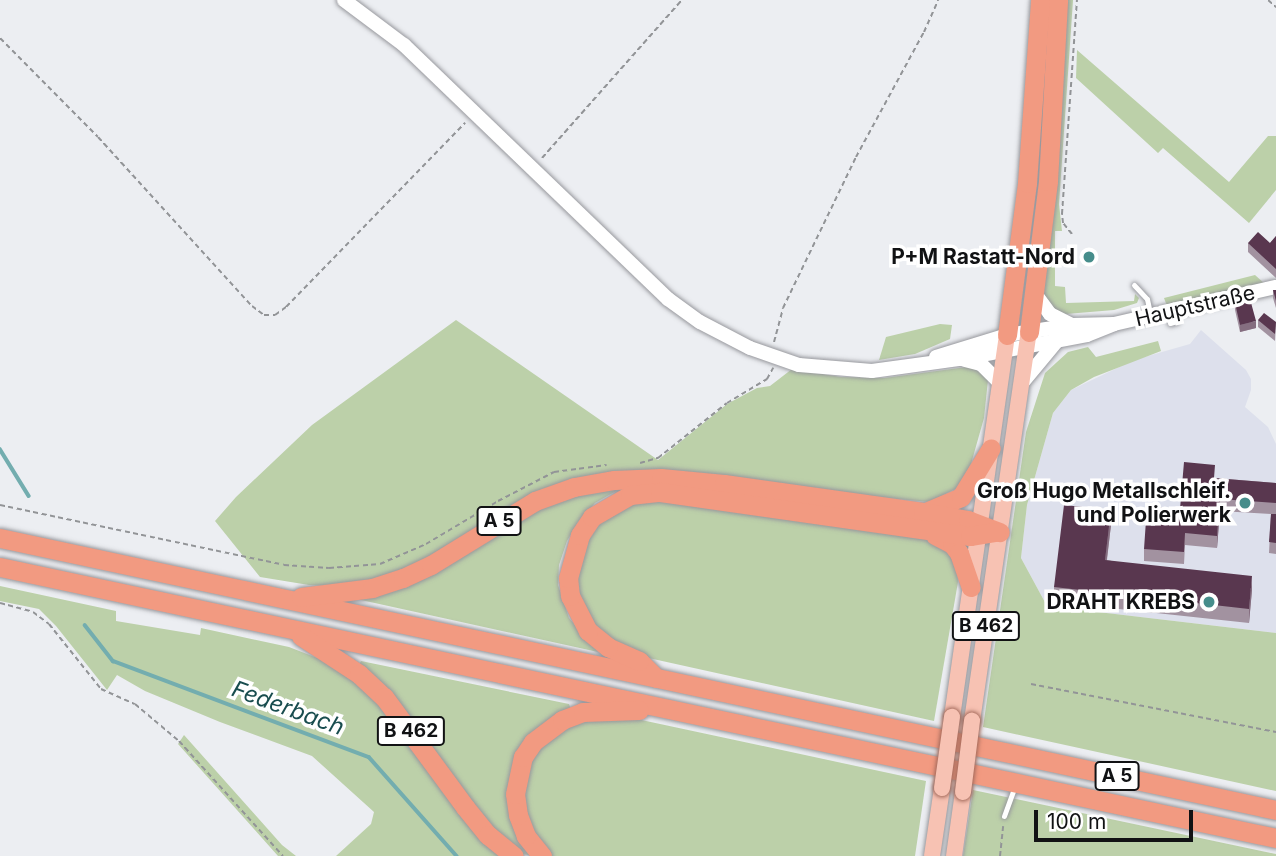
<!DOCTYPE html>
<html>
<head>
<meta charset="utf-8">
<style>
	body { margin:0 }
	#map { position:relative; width:1276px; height:856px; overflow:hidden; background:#eceef2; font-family:Inter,sans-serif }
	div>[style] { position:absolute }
	.built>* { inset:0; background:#dde0ec }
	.green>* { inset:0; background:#bcd0a9 }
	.stream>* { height:3.5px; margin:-1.75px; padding:0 1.75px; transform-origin:1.75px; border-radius:1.75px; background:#73adaf }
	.path>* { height:2px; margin-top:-1px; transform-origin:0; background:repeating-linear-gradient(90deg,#929497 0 5px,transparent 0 8.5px) }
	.roads { filter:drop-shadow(0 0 2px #97989d) drop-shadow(0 0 2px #97989d) }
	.lane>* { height:5px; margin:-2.5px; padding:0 2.5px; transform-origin:2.5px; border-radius:2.5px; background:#fff }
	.secondary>* { height:14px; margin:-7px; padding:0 7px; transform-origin:7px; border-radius:7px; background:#fff }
	.primary>* { height:16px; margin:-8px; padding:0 8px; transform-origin:8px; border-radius:8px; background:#f7c2b3 }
	.highway>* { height:19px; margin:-9.5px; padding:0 9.5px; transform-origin:9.5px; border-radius:9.5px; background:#f29a81 }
	.bridges { filter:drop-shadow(0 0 2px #a36a5b) drop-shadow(0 0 2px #a36a5b) }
	.primary-bridge>* { height:16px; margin:-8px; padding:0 8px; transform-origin:8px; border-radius:8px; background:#f7c2b3 }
	.wall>* { inset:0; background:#a292a0 }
	.shaded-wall>* { inset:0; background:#856e80 }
	.building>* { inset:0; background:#59374f }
	.dots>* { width:19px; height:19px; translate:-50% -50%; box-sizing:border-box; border:4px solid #fff; border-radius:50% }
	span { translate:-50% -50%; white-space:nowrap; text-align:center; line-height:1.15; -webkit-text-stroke:7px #fff; paint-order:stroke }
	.shield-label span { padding:2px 5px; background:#fff; border:2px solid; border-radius:5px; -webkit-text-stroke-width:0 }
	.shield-label { font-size:19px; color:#111214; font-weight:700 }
	.poi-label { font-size:21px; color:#111214; font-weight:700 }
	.right { translate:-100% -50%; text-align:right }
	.street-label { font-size:21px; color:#111214 }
	.water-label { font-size:23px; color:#194d4f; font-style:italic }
	.scale { position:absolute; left:1034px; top:810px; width:159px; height:32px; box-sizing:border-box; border:4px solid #111214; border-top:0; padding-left:9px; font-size:21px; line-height:24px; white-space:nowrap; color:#111214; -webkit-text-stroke:5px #fff; paint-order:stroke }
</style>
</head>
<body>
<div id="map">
	<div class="built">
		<i style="clip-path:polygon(1201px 330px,1246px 370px,1251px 379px,1251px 390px,1245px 407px,1268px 427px,1276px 444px,1276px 633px,1047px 606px,1021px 558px,1027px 505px,1053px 413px,1071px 390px,1134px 360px,1190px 344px)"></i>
	</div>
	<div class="green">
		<i style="clip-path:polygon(1065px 0,1073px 0,1059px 204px,1062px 231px,1055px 231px,1055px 286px,1065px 287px,1066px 303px,1134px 301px,1135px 294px,1139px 298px,1137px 303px,1114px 310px,1066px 314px,1056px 312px,1043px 295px)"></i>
		<i style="clip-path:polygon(1077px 50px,1229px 182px,1268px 136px,1276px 136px,1276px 190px,1249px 223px,1163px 148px,1158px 153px,1076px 78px)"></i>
		<i style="clip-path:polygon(1255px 275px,1265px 284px,1167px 306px,1164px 298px)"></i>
		<i style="clip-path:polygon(456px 320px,658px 460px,727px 404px,757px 388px,770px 386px,792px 369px,841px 377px,884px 378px,974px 366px,988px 380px,984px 418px,971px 464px,957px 488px,930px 502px,614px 473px,422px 564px,348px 587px,309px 585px,260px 577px,215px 521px,236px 497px,312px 425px)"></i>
		<i style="clip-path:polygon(940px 324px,952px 325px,950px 339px,915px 354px,879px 360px,886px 337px)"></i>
		<i style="clip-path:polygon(1158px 341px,1161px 351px,1094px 377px,1071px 390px,1053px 413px,1027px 505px,1021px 558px,1047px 606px,1276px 633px,1276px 791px,983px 727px,1026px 432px,1045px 373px,1068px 352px,1088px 347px,1096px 357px)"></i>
		<i style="clip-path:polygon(623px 487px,595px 503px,578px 522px,567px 541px,559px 565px,558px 585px,569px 618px,598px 652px,352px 598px,571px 494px)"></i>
		<i style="clip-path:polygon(642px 498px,929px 539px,944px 545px,957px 566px,958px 582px,934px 721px,635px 655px,590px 625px,573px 584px,591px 528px)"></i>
		<i style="clip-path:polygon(0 586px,116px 611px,116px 621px,200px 635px,201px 628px,289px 647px,330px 663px,369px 692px,506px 856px,336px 856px,371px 824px,374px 812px,312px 756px,220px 722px,145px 691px,117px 675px,107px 690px,56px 626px,39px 609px,0 601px)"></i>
		<i style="clip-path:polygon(361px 661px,569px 704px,571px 710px,516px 760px,535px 856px,522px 854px,499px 838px,358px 667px)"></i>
		<i style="clip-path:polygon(618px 715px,926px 781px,915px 856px,547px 856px,530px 834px,520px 801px,526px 767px,542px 741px,564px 724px)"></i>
		<i style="clip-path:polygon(184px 735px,282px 845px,296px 856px,278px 856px,178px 744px)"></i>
		<i style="clip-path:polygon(973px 790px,1276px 854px,1276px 856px,963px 856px)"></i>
	</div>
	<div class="stream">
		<i style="left:0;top:449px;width:55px;rotate:58.3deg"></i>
		<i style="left:85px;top:625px;width:46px;rotate:52.1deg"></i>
		<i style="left:113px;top:661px;width:273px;rotate:20.6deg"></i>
		<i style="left:369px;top:757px;width:132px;rotate:48.4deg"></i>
	</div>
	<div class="path">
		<i style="left:1268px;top:0;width:11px;rotate:41deg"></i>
		<i style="left:0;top:38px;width:139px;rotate:45.3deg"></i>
		<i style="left:98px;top:137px;width:229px;rotate:47.7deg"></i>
		<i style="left:252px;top:306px;width:15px;rotate:37deg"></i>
		<i style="left:264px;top:315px;width:11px"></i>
		<i style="left:275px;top:315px;width:14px;rotate:-36deg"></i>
		<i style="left:286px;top:307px;width:257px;rotate:-45.8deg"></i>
		<i style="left:542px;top:158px;width:211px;rotate:-48.5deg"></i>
		<i style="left:1072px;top:234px;width:14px;rotate:-129deg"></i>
		<i style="left:1063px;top:223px;width:9px;rotate:-96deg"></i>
		<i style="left:1062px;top:214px;width:215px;rotate:-86deg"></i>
		<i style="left:774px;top:342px;width:35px;rotate:-75deg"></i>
		<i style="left:783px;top:308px;width:168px;rotate:-64.2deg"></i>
		<i style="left:856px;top:157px;width:142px;rotate:-61.5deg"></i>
		<i style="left:924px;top:32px;width:35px;rotate:-66deg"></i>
		<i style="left:640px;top:463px;width:19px;rotate:-16deg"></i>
		<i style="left:658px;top:458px;width:88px;rotate:-38.6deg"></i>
		<i style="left:727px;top:403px;width:47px;rotate:-31deg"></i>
		<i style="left:767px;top:379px;width:13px;rotate:-61deg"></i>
		<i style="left:0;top:505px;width:290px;rotate:11.9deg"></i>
		<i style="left:284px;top:565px;width:45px;rotate:3.8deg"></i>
		<i style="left:329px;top:568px;width:51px;rotate:-4.5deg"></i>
		<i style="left:380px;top:564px;width:50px;rotate:-23.5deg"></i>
		<i style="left:426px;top:544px;width:84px;rotate:-30.8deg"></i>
		<i style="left:498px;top:501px;width:63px;rotate:-27.4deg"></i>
		<i style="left:554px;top:472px;width:53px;rotate:-7.5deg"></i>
		<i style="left:0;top:603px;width:34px;rotate:15deg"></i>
		<i style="left:33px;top:612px;width:20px;rotate:37deg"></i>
		<i style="left:49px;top:624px;width:83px;rotate:51.3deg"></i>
		<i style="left:101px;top:689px;width:37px;rotate:24deg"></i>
		<i style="left:135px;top:704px;width:57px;rotate:40.1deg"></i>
		<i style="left:179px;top:741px;width:155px;rotate:47.9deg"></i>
		<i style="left:1031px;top:684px;width:250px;rotate:11.1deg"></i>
		<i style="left:1000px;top:856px;width:30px;rotate:-84deg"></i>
	</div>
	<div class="roads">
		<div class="lane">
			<i style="left:1134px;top:285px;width:19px;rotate:47deg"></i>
			<i style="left:1147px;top:299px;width:14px;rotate:78deg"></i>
			<i style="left:1170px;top:323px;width:7px;rotate:-16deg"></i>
			<i style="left:1004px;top:816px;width:32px;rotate:-70deg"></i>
		</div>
		<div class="secondary">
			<i style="left:344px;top:0;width:75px;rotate:36.9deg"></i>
			<i style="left:404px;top:45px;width:366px;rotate:43.9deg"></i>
			<i style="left:668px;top:299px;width:39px;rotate:36deg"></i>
			<i style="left:700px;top:322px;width:56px;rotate:27.5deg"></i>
			<i style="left:750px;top:348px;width:52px;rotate:19.1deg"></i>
			<i style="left:799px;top:365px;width:73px;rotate:4.7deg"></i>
			<i style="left:872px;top:371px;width:89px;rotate:-7.8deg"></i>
			<i style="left:960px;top:359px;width:129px;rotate:-10.7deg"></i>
			<i style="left:1087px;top:335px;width:29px;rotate:-22deg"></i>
			<i style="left:1034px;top:292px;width:27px;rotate:54deg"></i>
			<i style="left:1050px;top:314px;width:25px;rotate:27deg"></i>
			<i style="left:936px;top:357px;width:74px;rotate:-17.2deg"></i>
			<i style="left:1007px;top:335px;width:66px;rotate:-8.7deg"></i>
			<i style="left:1072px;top:325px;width:42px;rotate:-1.4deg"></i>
			<i style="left:1114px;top:324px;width:166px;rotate:-12.9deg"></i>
			<i style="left:965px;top:360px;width:16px;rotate:14deg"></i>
			<i style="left:981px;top:364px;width:27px;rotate:45deg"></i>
			<i style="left:1022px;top:383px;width:53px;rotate:-50.3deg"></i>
		</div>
		<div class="primary">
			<i style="left:952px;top:717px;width:386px;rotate:-81.8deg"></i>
			<i style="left:972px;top:721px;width:393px;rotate:-81.7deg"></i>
			<i style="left:932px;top:856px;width:69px;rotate:-81.6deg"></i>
			<i style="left:954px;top:856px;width:65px;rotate:-82deg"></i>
		</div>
		<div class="highway">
			<i style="left:1029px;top:332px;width:152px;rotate:-82.8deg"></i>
			<i style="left:1048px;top:181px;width:181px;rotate:-86.8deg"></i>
			<i style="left:1007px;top:335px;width:153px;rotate:-82.5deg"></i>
			<i style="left:1027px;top:183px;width:183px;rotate:-85.9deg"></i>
			<i style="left:928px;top:511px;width:36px;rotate:-23deg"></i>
			<i style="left:961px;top:497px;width:57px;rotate:-58.5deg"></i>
			<i style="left:935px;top:535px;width:19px;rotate:28deg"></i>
			<i style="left:952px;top:544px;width:11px;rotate:52deg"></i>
			<i style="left:959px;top:553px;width:36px;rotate:71deg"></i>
			<i style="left:0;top:538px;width:1305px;rotate:12.03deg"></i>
			<i style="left:0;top:567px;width:1304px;rotate:11.99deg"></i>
			<i style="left:301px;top:597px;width:72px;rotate:-7.2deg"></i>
			<i style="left:372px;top:588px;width:33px;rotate:-18deg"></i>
			<i style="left:403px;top:578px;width:31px;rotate:-25deg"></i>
			<i style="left:431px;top:565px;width:122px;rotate:-31.6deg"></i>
			<i style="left:535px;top:501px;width:41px;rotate:-19.7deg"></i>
			<i style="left:574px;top:487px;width:41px;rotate:-9.9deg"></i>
			<i style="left:614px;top:480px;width:47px;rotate:-2.4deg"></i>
			<i style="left:661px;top:478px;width:63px;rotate:5.4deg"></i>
			<i style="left:724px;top:484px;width:201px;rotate:8deg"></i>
			<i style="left:923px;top:512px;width:46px;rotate:10.1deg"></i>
			<i style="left:968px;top:520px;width:34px;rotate:21deg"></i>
			<i style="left:301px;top:636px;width:69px;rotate:33.2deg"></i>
			<i style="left:359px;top:674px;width:34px;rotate:43deg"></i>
			<i style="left:384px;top:697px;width:137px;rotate:53.6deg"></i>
			<i style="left:465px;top:807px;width:36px;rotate:51deg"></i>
			<i style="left:488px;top:835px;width:33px;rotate:39deg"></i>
			<i style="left:656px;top:678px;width:24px;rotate:-135deg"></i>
			<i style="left:639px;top:661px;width:34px;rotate:-156deg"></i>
			<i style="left:608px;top:647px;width:26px;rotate:-141deg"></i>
			<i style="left:588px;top:631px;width:39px;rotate:-117deg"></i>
			<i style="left:570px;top:596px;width:18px;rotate:-96deg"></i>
			<i style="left:568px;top:578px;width:45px;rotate:-74.4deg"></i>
			<i style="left:580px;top:535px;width:22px;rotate:-56deg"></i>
			<i style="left:592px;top:517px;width:44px;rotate:-30.1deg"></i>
			<i style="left:630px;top:495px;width:30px;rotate:-6deg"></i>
			<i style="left:660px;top:492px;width:313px;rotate:8.1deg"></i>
			<i style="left:970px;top:536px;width:26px;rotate:-9deg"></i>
			<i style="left:542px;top:856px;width:26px;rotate:-129deg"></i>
			<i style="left:526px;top:836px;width:22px;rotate:-111deg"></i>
			<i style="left:518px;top:815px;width:21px;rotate:-98deg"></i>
			<i style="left:515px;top:794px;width:38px;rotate:-78deg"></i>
			<i style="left:523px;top:757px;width:18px;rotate:-56deg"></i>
			<i style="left:533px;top:742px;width:36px;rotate:-37deg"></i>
			<i style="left:562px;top:720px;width:22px;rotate:-21deg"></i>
			<i style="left:583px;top:712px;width:56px;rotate:-2deg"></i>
		</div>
	</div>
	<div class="bridges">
		<div class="primary-bridge">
			<i style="left:942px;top:788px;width:72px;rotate:-82deg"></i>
			<i style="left:963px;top:792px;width:72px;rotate:-82.8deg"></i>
		</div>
	</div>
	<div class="wall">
		<i style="clip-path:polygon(1276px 236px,1276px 278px,1248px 252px,1248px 243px,1270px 243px)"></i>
		<i style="clip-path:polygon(1273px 290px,1276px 290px,1276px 308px,1273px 298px)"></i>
		<i style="clip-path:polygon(1235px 303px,1256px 328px,1240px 332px,1235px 310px)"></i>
		<i style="clip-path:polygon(1258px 320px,1276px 322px,1275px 341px,1258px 327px)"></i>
		<i style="clip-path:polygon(1215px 478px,1276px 483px,1276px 554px,1269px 553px,1271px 514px,1220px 511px,1217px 548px,1185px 545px,1184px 564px,1144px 561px,1144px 549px)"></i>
		<i style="clip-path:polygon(1111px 525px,1107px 560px,1252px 590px,1249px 623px,1054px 602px,1054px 587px)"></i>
	</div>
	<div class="shaded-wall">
		<i style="clip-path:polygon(1256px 321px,1256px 328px,1240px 332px,1240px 325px)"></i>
		<i style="clip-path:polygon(1220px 499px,1220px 511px,1217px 548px,1217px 536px)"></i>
		<i style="clip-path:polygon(1111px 510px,1111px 525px,1105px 574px,1105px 560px)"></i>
		<i style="clip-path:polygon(1252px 576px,1252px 590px,1249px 623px,1249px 609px)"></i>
	</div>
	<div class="building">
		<i style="clip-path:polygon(1258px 232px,1270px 243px,1276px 236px,1276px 269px,1248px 243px)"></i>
		<i style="clip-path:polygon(1273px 290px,1276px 290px,1276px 301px)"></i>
		<i style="clip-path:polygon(1250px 299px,1256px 321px,1240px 325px,1235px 303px)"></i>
		<i style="clip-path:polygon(1264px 313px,1276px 322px,1275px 334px,1258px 320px)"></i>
		<i style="clip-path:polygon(1184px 462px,1215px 465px,1214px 478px,1276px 483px,1276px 503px,1220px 499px,1217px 536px,1185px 533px,1184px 552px,1144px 549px,1147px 506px,1180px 509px)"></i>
		<i style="clip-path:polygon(1064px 505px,1111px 510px,1105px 560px,1252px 576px,1249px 609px,1054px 587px)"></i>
		<i style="clip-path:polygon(1271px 514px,1276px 514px,1276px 543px,1269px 542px)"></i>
	</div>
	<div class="dots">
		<i style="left:1089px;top:257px;background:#468d8b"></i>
		<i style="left:1245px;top:503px;background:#468d8b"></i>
		<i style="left:1209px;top:602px;background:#468d8b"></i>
	</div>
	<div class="shield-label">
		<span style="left:499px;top:521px">A 5</span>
		<span style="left:986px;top:626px">B 462</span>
		<span style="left:411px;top:731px">B 462</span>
		<span style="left:1117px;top:776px">A 5</span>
	</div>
	<div class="poi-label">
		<span class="right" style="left:1075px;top:257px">P+M Rastatt-Nord</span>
		<span class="right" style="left:1231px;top:503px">Groß Hugo Metallschleif.<br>und Polierwerk</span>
		<span class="right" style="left:1195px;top:602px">DRAHT KREBS</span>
	</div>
	<div class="street-label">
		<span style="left:1195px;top:306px;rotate:-13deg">Hauptstraße</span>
	</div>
	<div class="water-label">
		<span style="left:288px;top:708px;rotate:20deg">Federbach</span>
	</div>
	<div class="scale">100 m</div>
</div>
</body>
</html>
